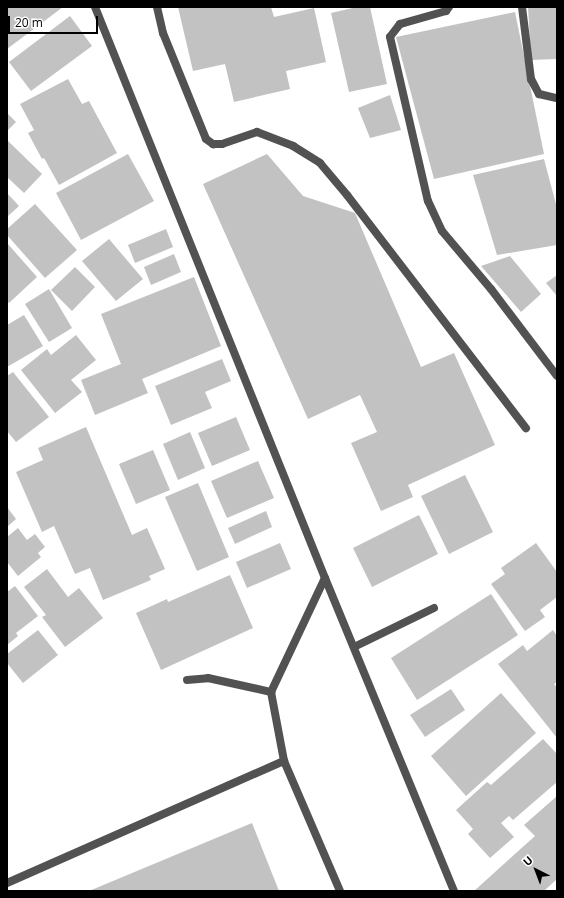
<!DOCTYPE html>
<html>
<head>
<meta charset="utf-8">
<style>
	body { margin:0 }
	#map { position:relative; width:564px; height:898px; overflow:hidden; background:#fff; font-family:"Open Sans",sans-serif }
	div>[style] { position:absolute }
	.building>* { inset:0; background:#c2c2c2 }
	.lane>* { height:8px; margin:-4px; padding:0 4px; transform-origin:4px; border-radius:4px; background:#525252 }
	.street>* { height:8px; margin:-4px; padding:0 4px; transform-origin:4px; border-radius:4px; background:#525252 }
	span { translate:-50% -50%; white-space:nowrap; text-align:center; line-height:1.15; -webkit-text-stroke:3.5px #fff; paint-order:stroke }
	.frame { position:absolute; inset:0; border:8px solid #000; pointer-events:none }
	.north { position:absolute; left:516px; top:850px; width:40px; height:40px; -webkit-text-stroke:3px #fff; paint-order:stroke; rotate:318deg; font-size:11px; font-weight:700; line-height:16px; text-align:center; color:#000 }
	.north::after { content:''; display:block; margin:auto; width:14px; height:18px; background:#000; clip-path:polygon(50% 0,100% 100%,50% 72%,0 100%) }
	.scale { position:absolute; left:8px; top:16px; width:90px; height:18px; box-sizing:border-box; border:2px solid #000; border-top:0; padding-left:5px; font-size:12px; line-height:14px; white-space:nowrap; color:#000; -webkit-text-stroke:3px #fff; paint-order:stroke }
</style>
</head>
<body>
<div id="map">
	<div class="building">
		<i style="clip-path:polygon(7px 7px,63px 7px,7px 49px)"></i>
		<i style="clip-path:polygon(178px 7px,271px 7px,274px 17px,314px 8px,326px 62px,286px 71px,290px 89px,234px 102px,225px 64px,193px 71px)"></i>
		<i style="clip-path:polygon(357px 7px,370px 7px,387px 84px,349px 92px,331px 13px)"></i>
		<i style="clip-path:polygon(528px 7px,557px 7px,557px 59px,531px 60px)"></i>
		<i style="clip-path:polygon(515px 12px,544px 154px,434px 179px,396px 37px)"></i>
		<i style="clip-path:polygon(70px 16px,92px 46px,31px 91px,9px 62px)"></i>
		<i style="clip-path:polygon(68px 79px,82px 104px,89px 101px,117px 153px,59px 185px,44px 158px,42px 159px,28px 133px,34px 130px,20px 104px)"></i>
		<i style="clip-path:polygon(390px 95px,401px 130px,370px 138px,358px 108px)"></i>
		<i style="clip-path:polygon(7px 113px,16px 122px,7px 131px)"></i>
		<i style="clip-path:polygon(7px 140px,42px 174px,24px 193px,7px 177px)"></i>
		<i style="clip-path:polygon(128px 154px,154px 201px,81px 240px,56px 193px)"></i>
		<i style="clip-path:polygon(267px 154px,303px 196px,355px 213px,421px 367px,454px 353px,495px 445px,408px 485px,413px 497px,381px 511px,351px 443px,377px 432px,360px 395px,308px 419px,203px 184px)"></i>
		<i style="clip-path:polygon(544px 159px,557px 208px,557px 245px,497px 255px,473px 175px)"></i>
		<i style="clip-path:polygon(7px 193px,19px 206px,7px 217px)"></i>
		<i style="clip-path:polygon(35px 204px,77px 250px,45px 278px,7px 235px,7px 229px)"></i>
		<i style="clip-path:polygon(166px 229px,173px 247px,135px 263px,128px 245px)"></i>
		<i style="clip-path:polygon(109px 239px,143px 279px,116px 301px,82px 261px)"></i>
		<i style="clip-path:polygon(7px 243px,37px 277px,9px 303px,7px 301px)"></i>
		<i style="clip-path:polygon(174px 254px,181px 272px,151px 285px,144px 267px)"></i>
		<i style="clip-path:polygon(510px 256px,541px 294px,521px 312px,481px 266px)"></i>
		<i style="clip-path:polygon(75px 267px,95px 287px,72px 311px,51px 290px)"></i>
		<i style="clip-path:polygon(557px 275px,557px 296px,546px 283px)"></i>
		<i style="clip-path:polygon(194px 277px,221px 346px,142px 379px,148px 393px,95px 415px,81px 380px,121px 364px,101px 314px)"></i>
		<i style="clip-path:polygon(49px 289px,72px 328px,49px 342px,25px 304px)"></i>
		<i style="clip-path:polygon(24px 315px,43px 346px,7px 367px,7px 325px)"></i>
		<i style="clip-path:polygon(76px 335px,96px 360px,71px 380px,82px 392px,55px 413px,21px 370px,47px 349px,51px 355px)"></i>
		<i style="clip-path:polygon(222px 359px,231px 381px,205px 392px,212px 408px,171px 425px,155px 386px)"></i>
		<i style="clip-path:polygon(13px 372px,49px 417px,16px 442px,7px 431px,7px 376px)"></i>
		<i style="clip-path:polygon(236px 417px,250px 450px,212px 466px,198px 433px)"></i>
		<i style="clip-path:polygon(86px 427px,132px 535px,147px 528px,165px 569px,149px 576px,151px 580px,103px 600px,90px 568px,75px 574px,54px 526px,42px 532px,16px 472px,43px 460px,38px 448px)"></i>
		<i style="clip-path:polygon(190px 432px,205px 468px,178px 480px,163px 444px)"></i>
		<i style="clip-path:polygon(153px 450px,170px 490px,136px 504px,119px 464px)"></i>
		<i style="clip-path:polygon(258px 461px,274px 498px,227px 518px,211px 481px)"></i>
		<i style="clip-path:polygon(465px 475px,493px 532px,449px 554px,421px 496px)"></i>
		<i style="clip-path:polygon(198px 483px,229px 557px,197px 571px,165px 497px)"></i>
		<i style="clip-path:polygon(7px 507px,16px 519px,7px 527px)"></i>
		<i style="clip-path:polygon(266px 511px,272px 527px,235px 544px,228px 528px)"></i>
		<i style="clip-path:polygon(419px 515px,438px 554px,372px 587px,353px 548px)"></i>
		<i style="clip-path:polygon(18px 528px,27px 540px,35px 534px,45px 547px,38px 553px,41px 557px,18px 576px,7px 562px,7px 537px)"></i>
		<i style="clip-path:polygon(280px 543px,291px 569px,247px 588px,236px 562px)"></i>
		<i style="clip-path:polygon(536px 543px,557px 572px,557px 597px,540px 610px,545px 617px,525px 631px,491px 584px,505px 574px,501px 568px)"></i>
		<i style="clip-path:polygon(47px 569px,68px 597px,79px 588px,103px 618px,65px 647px,42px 617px,46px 615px,24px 587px)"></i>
		<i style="clip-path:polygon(230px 575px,253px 628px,161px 670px,136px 613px,167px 599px,168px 602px)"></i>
		<i style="clip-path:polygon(15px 586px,38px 616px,16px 633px,18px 636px,7px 645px,7px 592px)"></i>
		<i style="clip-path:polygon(491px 594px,518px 635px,417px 700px,391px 658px)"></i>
		<i style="clip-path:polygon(38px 630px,58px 655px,23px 683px,7px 663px,7px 654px)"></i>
		<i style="clip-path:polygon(553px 630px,557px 636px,557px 682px,554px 684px,557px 688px,557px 738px,498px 664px,523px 645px,527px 651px)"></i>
		<i style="clip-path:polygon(451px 689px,465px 710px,425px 737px,410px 715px)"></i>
		<i style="clip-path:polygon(501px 693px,536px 733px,466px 796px,431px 756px)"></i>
		<i style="clip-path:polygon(543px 739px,557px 754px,557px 782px,513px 820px,509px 816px,501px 823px,514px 837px,490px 858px,468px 834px,473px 829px,456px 810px,487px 782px,491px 785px)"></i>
		<i style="clip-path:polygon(557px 796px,557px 879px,544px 891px,474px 891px,535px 836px,524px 825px)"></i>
		<i style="clip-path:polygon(252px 823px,279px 891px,89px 891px)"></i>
	</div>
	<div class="lane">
		<i style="left:157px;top:7px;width:27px;rotate:77deg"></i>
		<i style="left:163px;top:33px;width:114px;rotate:67.9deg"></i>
		<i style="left:206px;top:139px;width:9px;rotate:36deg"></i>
		<i style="left:213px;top:144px;width:9px"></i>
		<i style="left:222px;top:144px;width:37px;rotate:-19deg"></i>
		<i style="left:257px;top:132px;width:39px;rotate:21deg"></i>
		<i style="left:293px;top:146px;width:32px;rotate:32deg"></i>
		<i style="left:320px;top:163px;width:42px;rotate:49.8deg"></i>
		<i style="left:347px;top:195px;width:294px;rotate:52.5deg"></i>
		<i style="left:449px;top:7px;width:5px;rotate:127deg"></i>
		<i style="left:446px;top:11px;width:48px;rotate:164.2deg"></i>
		<i style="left:400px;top:24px;width:16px;rotate:128deg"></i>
		<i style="left:390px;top:37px;width:168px;rotate:77deg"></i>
		<i style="left:428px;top:201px;width:33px;rotate:65deg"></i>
		<i style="left:442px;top:231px;width:76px;rotate:49.8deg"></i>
		<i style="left:491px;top:289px;width:109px;rotate:52.8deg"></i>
		<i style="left:522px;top:7px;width:73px;rotate:82.9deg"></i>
		<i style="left:531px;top:79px;width:17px;rotate:62deg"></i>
		<i style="left:539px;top:94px;width:18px;rotate:13deg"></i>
		<i style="left:354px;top:647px;width:89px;rotate:-26deg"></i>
		<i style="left:187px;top:680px;width:21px;rotate:-5deg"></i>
		<i style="left:208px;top:678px;width:65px;rotate:12.5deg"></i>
		<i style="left:271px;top:692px;width:126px;rotate:-64.7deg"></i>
		<i style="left:271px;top:692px;width:70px;rotate:79.3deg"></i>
		<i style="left:7px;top:883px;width:303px;rotate:-23.8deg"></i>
		<i style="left:284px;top:761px;width:142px;rotate:66.7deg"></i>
	</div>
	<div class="street">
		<i style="left:95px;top:7px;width:616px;rotate:68.06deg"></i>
		<i style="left:325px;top:578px;width:339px;rotate:67.6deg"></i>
	</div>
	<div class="frame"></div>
	<div class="north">U</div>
	<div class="scale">20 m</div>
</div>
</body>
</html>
